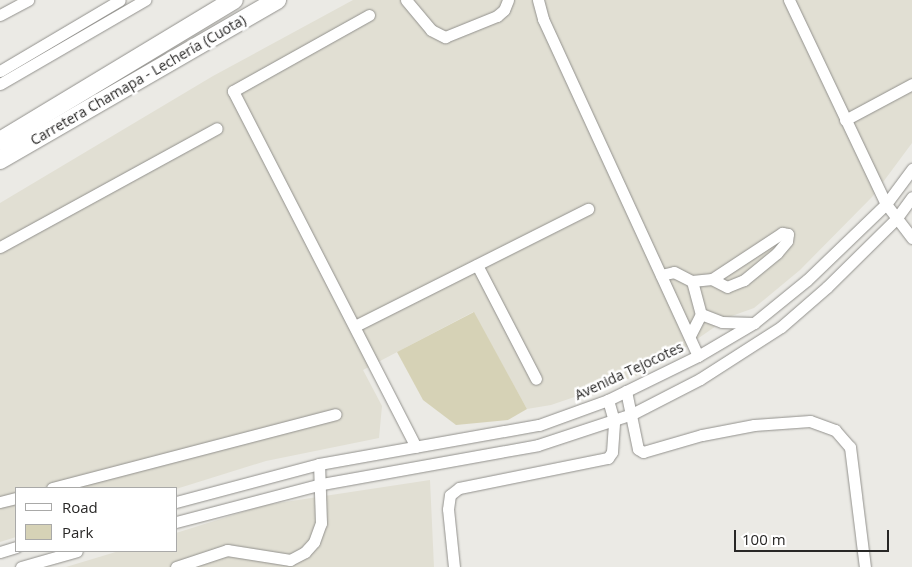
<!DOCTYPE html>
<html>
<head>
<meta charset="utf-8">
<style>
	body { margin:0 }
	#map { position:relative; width:912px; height:567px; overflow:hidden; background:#ebeae5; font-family:"Open Sans",sans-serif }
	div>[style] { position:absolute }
	.built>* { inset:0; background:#e1dfd3 }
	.green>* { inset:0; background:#d6d2b6 }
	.roads { filter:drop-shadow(0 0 1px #92918d) drop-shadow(0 0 1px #92918d) }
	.minor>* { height:11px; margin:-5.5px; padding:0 5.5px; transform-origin:5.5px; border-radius:5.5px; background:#fff }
	.highway>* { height:18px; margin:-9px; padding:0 9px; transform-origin:9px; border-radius:9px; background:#fff }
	span { translate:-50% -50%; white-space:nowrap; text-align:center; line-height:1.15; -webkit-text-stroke:5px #fff; paint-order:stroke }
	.street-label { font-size:14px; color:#282726 }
	.legend { position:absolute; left:15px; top:487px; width:162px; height:65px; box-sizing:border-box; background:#fff; border:1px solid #a9a9a8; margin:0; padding:6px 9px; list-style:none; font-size:15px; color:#282726 }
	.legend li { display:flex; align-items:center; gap:10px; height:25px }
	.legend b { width:25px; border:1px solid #a9a9a8 }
	.scale { position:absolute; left:734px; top:530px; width:155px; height:22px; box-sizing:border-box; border:2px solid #282726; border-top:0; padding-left:6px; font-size:15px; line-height:18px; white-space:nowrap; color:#282726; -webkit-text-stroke:4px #fff; paint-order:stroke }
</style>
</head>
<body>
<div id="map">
	<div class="built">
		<i style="clip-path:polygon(353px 0,912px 0,912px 143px,872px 197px,800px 270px,754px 308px,729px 317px,680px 351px,636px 376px,551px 405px,527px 409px,473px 312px,363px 370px,382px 406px,379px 438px,266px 461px,176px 489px,16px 488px,16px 537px,0 542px,0 203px,213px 76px)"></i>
		<i style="clip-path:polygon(430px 480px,434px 567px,66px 567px,119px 551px,176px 551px,176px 533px,265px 505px)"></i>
	</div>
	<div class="green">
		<i style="clip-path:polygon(474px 312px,527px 409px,508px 420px,456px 425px,423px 400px,397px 352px)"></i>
	</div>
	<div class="roads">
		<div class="minor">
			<i style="left:406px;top:0;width:39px;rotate:50deg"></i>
			<i style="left:431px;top:30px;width:16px;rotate:27deg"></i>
			<i style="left:445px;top:37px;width:56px;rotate:-22deg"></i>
			<i style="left:497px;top:16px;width:9px;rotate:-41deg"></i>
			<i style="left:504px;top:10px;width:11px;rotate:-68deg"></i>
			<i style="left:538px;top:0;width:20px;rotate:75deg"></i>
			<i style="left:543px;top:19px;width:371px;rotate:65.3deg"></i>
			<i style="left:789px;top:0;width:226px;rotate:64.6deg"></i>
			<i style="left:886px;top:204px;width:43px;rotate:52.6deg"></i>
			<i style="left:0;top:15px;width:32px;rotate:-28deg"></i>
			<i style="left:369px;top:15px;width:156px;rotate:150.8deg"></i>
			<i style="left:233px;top:91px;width:400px;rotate:62.8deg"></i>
			<i style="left:0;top:71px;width:139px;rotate:-30.6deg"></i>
			<i style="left:0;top:84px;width:168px;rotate:-30.1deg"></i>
			<i style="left:845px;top:120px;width:76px;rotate:-28.2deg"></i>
			<i style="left:0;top:247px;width:247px;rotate:-28.7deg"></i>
			<i style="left:477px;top:265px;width:128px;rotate:62.6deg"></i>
			<i style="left:661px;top:275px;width:13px;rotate:-13deg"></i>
			<i style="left:674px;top:272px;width:20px;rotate:27deg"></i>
			<i style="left:692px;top:281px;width:34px;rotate:75deg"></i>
			<i style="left:701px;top:314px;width:25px;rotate:117deg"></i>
			<i style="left:692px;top:281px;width:20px;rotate:-6deg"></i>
			<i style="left:712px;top:279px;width:84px;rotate:-33.3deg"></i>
			<i style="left:782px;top:233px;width:6px;rotate:9deg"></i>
			<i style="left:788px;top:234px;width:7px;rotate:98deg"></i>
			<i style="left:787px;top:241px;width:16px;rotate:130deg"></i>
			<i style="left:777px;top:253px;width:43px;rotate:140.7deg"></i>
			<i style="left:744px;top:280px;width:18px;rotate:158deg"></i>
			<i style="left:727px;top:287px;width:17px;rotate:-152deg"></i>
			<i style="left:701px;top:314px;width:22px;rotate:21deg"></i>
			<i style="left:722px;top:322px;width:32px;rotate:2deg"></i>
			<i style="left:355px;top:326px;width:261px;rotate:-26.7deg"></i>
			<i style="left:626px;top:391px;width:59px;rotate:78.3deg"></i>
			<i style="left:638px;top:449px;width:6px;rotate:31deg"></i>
			<i style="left:643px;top:452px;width:61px;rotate:-16.1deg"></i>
			<i style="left:702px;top:435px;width:53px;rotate:-10.9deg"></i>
			<i style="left:754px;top:425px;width:56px;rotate:-4.1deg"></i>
			<i style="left:810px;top:421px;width:27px;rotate:20deg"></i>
			<i style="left:835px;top:430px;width:23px;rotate:49deg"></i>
			<i style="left:850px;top:447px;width:121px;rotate:82.9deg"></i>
			<i style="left:52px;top:488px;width:293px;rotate:-14.6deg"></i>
			<i style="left:0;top:502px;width:16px;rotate:-14deg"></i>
			<i style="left:176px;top:502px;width:148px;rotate:-14.9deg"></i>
			<i style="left:319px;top:464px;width:223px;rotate:-10.1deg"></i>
			<i style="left:539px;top:425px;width:73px;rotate:-19.9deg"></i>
			<i style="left:608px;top:400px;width:100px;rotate:-26.1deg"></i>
			<i style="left:698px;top:356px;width:65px;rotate:-30.5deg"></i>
			<i style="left:754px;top:323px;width:68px;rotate:-39.1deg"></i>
			<i style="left:807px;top:280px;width:110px;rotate:-43.9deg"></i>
			<i style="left:886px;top:204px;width:44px;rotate:-53.4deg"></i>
			<i style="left:176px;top:522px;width:151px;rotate:-14.6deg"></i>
			<i style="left:322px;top:484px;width:219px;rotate:-10.2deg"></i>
			<i style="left:538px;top:445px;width:99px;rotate:-18.3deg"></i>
			<i style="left:632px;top:414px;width:76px;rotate:-27.2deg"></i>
			<i style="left:700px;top:379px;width:96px;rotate:-32.7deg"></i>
			<i style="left:781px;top:327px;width:61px;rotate:-41deg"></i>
			<i style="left:827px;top:287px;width:97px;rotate:-44.6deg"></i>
			<i style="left:896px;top:219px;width:27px;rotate:-54deg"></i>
			<i style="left:0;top:552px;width:17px;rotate:-17deg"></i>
			<i style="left:21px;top:567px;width:58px;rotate:-15.9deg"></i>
			<i style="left:176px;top:567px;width:54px;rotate:-18.4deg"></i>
			<i style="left:227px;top:550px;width:64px;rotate:9deg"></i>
			<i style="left:290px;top:560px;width:17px;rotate:-28deg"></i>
			<i style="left:305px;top:552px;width:13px;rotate:-48deg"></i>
			<i style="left:314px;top:542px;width:20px;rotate:-70deg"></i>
			<i style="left:321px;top:523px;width:59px;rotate:-91.9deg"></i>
			<i style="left:454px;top:567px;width:58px;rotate:-95.9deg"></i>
			<i style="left:448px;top:509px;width:14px;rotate:-82deg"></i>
			<i style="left:450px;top:495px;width:11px;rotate:-38deg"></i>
			<i style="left:459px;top:488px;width:152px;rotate:-11.4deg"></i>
			<i style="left:608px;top:458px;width:7px;rotate:-56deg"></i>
			<i style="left:612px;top:452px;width:31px;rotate:-86deg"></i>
			<i style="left:614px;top:421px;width:22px;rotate:-106deg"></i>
		</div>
		<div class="highway">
			<i style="left:0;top:141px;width:273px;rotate:-31.1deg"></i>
			<i style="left:0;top:160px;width:320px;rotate:-30deg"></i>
		</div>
	</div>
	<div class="street-label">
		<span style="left:138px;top:80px;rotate:-30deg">Carretera Chamapa - Lechería (Cuota)</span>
		<span style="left:629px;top:371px;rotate:-25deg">Avenida Tejocotes</span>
	</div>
	<ul class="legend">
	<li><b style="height:6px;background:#fff"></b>Road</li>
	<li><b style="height:14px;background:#d6d2b6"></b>Park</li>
	</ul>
	<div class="scale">100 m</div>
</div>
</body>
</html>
